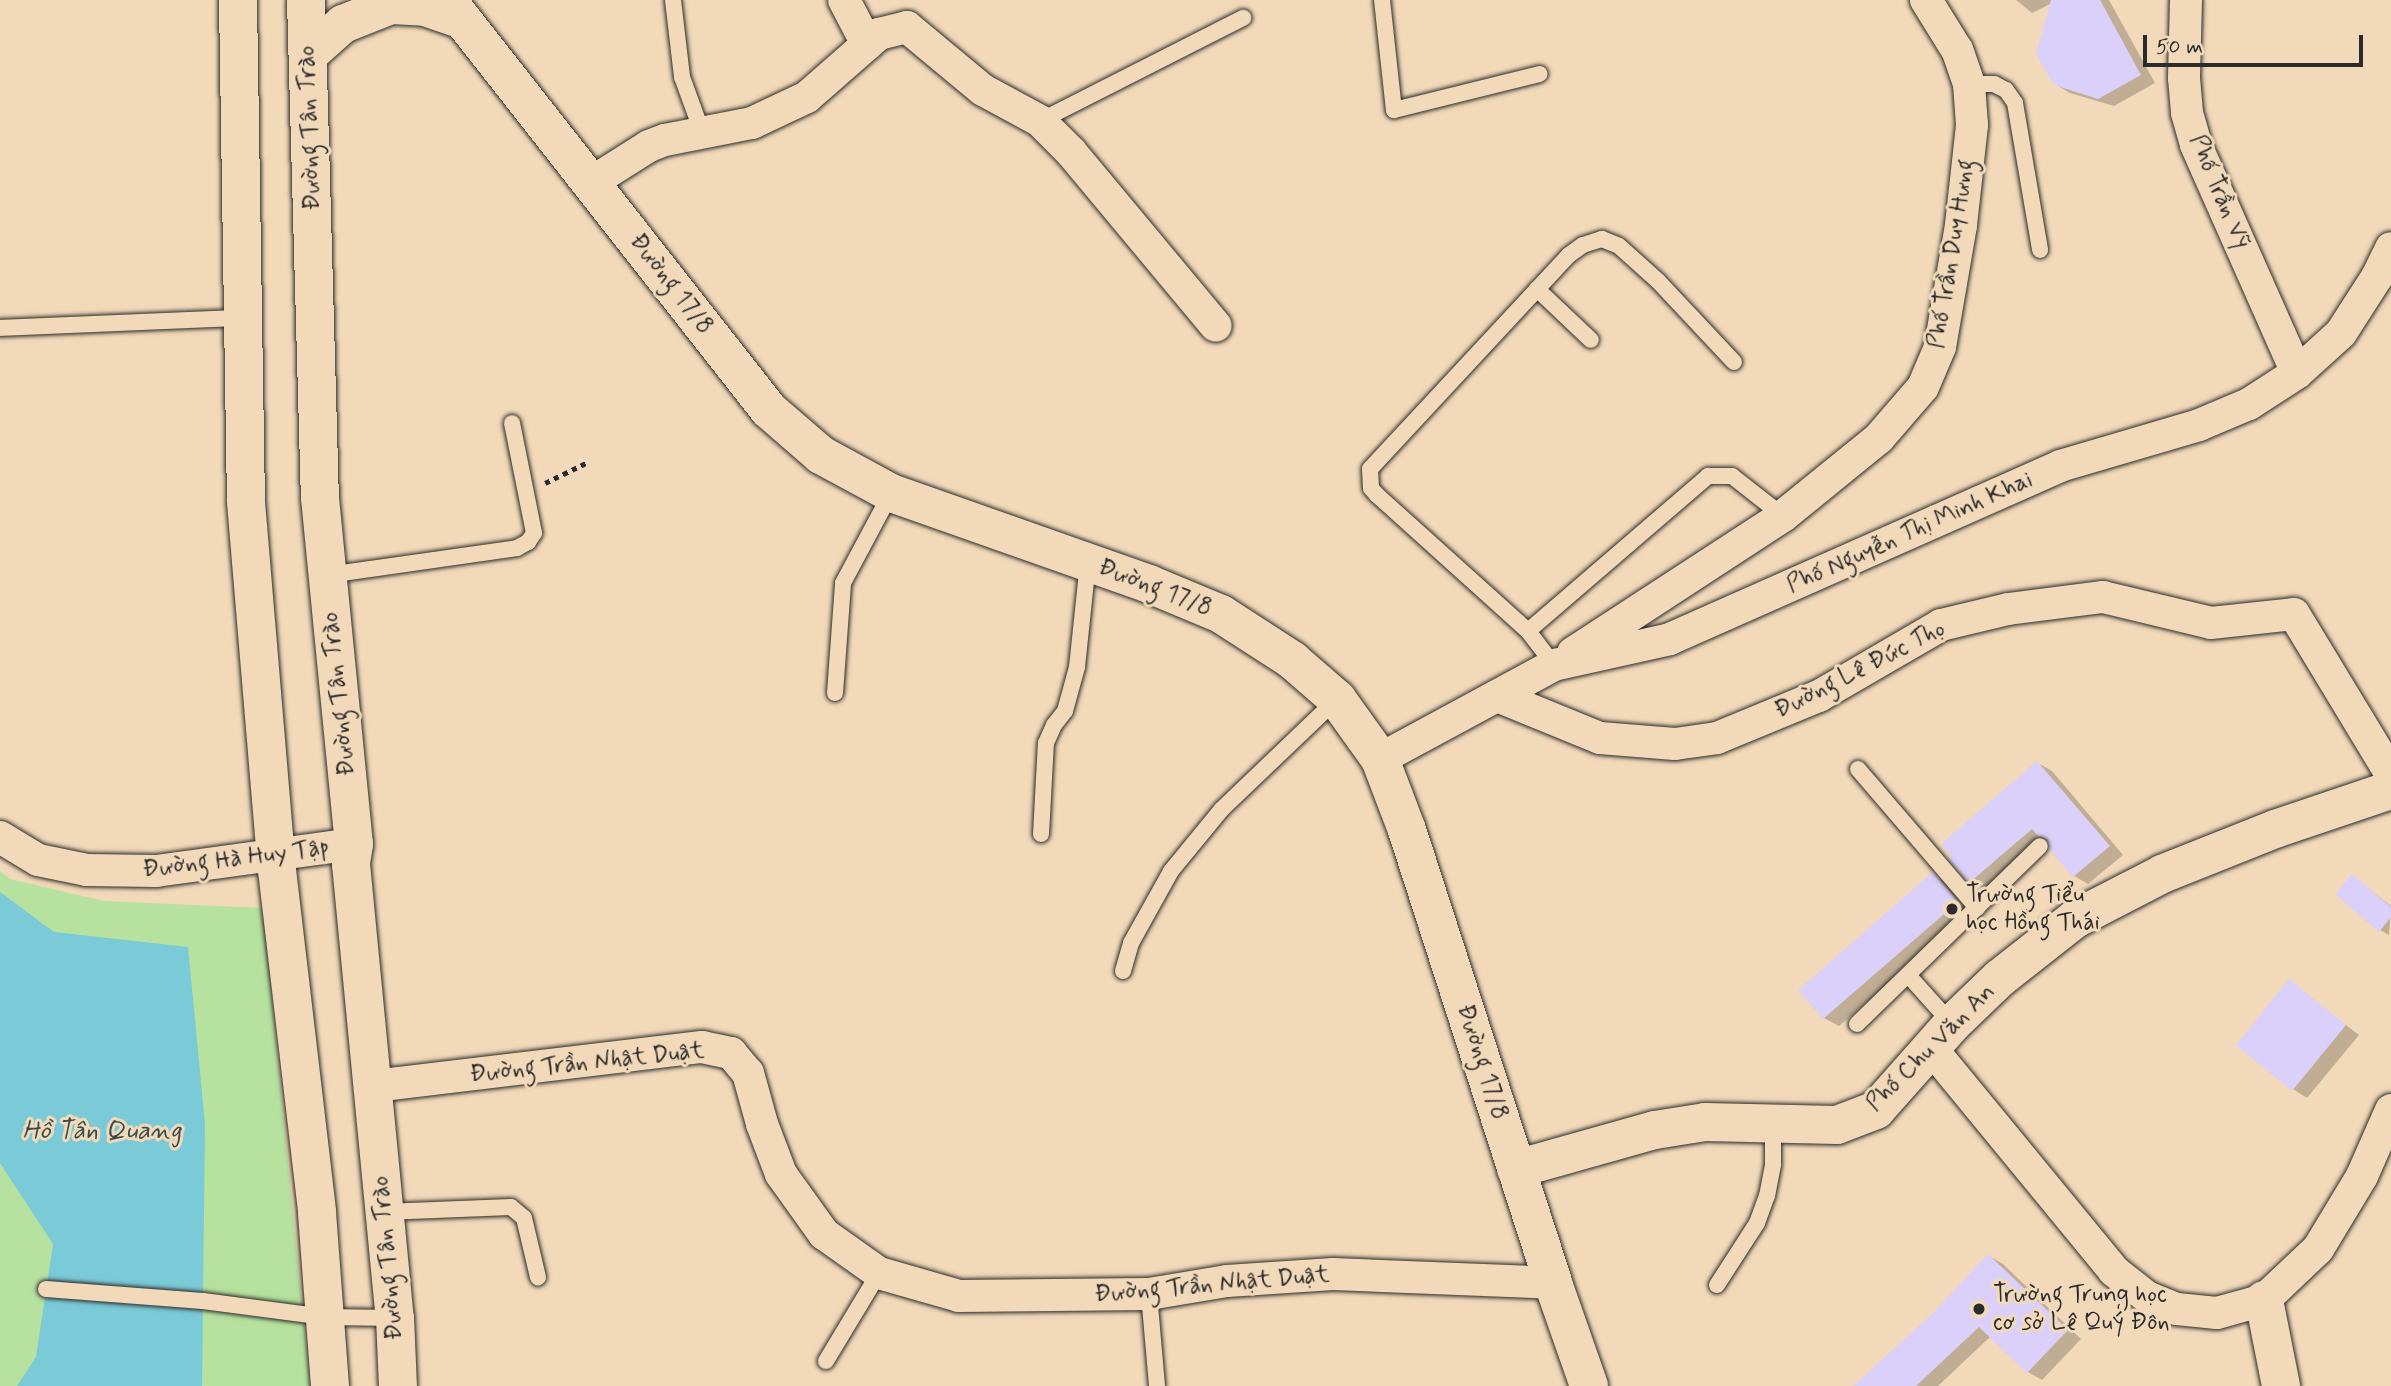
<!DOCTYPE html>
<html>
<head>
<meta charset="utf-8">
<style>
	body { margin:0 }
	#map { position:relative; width:2391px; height:1386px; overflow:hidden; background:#f1d9b9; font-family:Mynerve,sans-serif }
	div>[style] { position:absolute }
	.green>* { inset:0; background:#b6e19f }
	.water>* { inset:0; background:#7bcad7 }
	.shadow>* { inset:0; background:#0003 }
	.building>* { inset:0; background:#dad0f9 }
	.path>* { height:4.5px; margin-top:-2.25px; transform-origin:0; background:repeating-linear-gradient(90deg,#2b2b2b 0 5px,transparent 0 10px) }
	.roads { filter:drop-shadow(0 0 2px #2b2b2b) drop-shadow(0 0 2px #2b2b2b) }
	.lane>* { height:16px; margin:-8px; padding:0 8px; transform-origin:8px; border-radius:8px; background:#f1d9b9 }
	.street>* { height:32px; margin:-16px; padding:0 16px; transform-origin:16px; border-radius:16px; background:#f1d9b9 }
	.secondary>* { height:38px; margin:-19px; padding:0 19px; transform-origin:19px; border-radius:19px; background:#f1d9b9 }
	.dots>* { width:19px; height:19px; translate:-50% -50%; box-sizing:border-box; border:4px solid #f1d9b9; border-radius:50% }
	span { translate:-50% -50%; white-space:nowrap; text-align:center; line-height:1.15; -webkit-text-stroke:6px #f1d9b9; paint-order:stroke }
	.street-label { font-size:24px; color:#2b2b2b }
	.poi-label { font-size:24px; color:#2b2b2b }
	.left { translate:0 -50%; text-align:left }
	.water-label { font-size:26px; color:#3b4b4d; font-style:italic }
	.scale { position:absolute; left:2143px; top:35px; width:220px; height:32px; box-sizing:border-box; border:4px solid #2b2b2b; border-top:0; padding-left:9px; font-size:21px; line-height:24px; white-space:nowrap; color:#2b2b2b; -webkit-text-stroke:5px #f1d9b9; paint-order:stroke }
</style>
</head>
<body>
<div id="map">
	<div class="green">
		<i style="clip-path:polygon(0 871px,10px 879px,104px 901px,263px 908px,310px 1386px,0 1386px)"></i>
	</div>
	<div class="water">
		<i style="clip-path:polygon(0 892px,54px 932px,188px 947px,205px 1124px,202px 1386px,17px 1386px,36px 1357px,53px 1244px,0 1163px)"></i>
	</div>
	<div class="shadow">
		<i style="clip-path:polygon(2016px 0,2109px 0,2155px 83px,2114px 106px,2070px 93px,2055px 84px,2052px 3px,2032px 13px)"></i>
		<i style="clip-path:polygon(2038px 763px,2052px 771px,2123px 855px,2088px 884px,2074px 876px,2045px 838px,1985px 890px,1970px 881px)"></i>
		<i style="clip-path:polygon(1933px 875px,1947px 883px,1971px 911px,1839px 1026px,1824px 1018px,1801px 990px)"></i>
		<i style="clip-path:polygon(2352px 876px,2391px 906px,2389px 935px,2380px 930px)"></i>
		<i style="clip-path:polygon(2289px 982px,2359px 1035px,2307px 1098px,2293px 1089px)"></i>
		<i style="clip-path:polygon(1989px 1256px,2003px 1264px,2081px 1339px,2042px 1380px,2028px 1372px,1991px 1336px,1938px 1386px,1872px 1386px)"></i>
	</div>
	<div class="building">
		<i style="clip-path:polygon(2051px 0,2100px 0,2141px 75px,2098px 99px,2054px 85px,2036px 54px)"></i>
		<i style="clip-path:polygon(2037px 761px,2110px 846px,2073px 877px,2050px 850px,2048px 839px,2038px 836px,2032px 829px,1969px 883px,1949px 859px,1952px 856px,1941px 844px)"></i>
		<i style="clip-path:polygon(1933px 872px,1958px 902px,1823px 1019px,1798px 990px)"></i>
		<i style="clip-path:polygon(2352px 874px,2391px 907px,2391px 917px,2379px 932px,2335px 894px)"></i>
		<i style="clip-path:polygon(2289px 979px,2346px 1025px,2292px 1091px,2236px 1045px)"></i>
		<i style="clip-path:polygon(1988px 1254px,2068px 1330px,2027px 1373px,1979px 1327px,1916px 1386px,1853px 1386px,1932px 1314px)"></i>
	</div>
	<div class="path">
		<i style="left:545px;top:483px;width:46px;rotate:-26deg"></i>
	</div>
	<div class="roads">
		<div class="lane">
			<i style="left:673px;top:0;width:78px;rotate:83.3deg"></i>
			<i style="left:682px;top:77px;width:59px;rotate:70deg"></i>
			<i style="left:1382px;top:0;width:111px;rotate:83.8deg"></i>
			<i style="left:1394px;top:110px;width:150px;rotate:-13.9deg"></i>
			<i style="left:1969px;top:84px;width:25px"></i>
			<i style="left:1994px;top:84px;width:13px;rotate:27deg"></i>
			<i style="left:2006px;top:90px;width:16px;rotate:55deg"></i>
			<i style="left:2015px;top:103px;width:149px;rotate:80.3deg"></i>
			<i style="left:1040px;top:121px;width:228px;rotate:-26.9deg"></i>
			<i style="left:1537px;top:289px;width:74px;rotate:43.4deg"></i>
			<i style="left:0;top:328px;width:241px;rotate:-2.4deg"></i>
			<i style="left:328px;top:575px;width:191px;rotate:-8.1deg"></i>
			<i style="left:517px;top:548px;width:13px;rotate:-29deg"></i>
			<i style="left:528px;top:542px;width:11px;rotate:-56deg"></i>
			<i style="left:534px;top:533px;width:112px;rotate:-101.3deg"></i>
			<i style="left:1528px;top:631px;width:238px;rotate:-40.7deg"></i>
			<i style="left:1708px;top:476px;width:24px"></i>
			<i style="left:1732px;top:476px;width:65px;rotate:38.1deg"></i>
			<i style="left:1554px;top:665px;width:43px;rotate:-127.4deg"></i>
			<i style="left:1528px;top:631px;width:203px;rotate:-138deg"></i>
			<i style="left:1377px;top:495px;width:9px;rotate:-131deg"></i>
			<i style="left:1371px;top:488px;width:19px;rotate:-93deg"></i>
			<i style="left:1370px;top:469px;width:292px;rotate:-47.1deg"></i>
			<i style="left:1569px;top:255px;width:17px;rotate:-36deg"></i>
			<i style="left:1583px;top:245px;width:20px;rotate:-18deg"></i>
			<i style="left:1602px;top:239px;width:18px;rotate:22deg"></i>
			<i style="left:1619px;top:246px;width:52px;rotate:41.9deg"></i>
			<i style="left:1658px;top:281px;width:111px;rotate:46.8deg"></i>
			<i style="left:835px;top:693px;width:110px;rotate:-85.8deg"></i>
			<i style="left:843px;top:583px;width:102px;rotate:-61.9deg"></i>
			<i style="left:1858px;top:769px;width:183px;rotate:49.4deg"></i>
			<i style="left:1041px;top:834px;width:91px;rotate:-86.9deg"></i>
			<i style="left:1046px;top:743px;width:20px;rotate:-66deg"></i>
			<i style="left:1054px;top:725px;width:18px;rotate:-52deg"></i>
			<i style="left:1065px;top:711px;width:46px;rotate:-74.7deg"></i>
			<i style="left:1077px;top:667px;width:106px;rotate:-84deg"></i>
			<i style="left:1123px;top:971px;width:29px;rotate:-74deg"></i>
			<i style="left:1131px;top:943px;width:82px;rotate:-60.9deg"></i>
			<i style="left:1171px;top:871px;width:80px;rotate:-50.6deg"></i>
			<i style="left:1222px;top:809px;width:159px;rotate:-43.7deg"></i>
			<i style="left:1908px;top:975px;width:66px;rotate:48.1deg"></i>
			<i style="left:1857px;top:1024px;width:255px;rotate:-44.2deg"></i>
			<i style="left:384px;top:1212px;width:127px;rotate:-2.3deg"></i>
			<i style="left:511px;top:1207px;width:17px;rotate:40deg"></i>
			<i style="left:524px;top:1218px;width:61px;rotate:76.7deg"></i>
			<i style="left:1717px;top:1285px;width:74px;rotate:-57.2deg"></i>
			<i style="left:1757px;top:1223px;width:29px;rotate:-70deg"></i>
			<i style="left:1767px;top:1196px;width:33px;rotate:-79deg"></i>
			<i style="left:1773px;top:1164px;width:40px;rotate:-90deg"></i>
			<i style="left:46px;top:1289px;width:157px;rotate:4.4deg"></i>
			<i style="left:203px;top:1301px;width:123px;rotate:7.5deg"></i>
			<i style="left:325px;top:1317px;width:70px;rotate:0.8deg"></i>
			<i style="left:1149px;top:1294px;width:92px;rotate:85deg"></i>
			<i style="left:826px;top:1361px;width:103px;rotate:-58.9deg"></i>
		</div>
		<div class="street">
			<i style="left:844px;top:0;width:50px;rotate:62.4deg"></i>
			<i style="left:2186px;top:0;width:78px;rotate:91.5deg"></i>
			<i style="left:2184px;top:78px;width:35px;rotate:85deg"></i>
			<i style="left:2187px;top:113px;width:33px;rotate:74deg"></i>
			<i style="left:2196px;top:145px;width:249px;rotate:66.1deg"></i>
			<i style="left:592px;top:182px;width:67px;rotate:-32.3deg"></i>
			<i style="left:649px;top:146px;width:17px;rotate:-21deg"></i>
			<i style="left:665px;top:140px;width:89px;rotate:-11.1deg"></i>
			<i style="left:752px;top:123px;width:61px;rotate:-25.3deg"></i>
			<i style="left:807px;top:97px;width:96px;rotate:-41.2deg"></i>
			<i style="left:879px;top:34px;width:29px;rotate:-14deg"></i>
			<i style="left:907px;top:27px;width:99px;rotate:39.7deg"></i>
			<i style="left:983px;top:90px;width:65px;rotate:28.5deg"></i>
			<i style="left:1040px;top:121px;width:44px;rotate:45deg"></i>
			<i style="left:1071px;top:152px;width:226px;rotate:50.2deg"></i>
			<i style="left:1573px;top:653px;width:251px;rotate:-33.1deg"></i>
			<i style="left:1783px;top:516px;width:124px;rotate:-39.1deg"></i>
			<i style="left:1879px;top:438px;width:67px;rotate:-49.2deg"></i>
			<i style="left:1923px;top:387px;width:43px;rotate:-67deg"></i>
			<i style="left:1940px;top:347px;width:124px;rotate:-80.2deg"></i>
			<i style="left:1961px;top:225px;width:101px;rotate:-83.7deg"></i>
			<i style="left:1972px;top:125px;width:41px;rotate:-94.2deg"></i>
			<i style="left:1969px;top:84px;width:36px;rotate:-109deg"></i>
			<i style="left:1957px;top:50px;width:59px;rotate:-121.8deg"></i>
			<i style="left:1497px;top:696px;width:111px;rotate:22.2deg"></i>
			<i style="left:1600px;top:738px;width:75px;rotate:4.6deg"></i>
			<i style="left:1675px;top:744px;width:42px;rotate:-8.1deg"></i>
			<i style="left:1717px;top:738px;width:110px;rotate:-22.4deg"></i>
			<i style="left:1819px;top:696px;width:141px;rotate:-30.2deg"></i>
			<i style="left:1941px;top:625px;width:69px;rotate:-13.4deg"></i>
			<i style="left:2008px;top:609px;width:96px;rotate:-7.2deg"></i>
			<i style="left:2103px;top:597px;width:111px;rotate:13.5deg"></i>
			<i style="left:2211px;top:623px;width:83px;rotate:-6.2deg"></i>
			<i style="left:2294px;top:614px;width:187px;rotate:58.8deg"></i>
			<i style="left:1380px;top:759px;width:198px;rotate:-28.4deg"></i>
			<i style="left:1554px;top:665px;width:119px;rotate:-12.6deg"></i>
			<i style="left:1670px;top:639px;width:427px;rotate:-23.9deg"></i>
			<i style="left:2060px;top:466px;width:145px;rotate:-16.4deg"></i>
			<i style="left:2199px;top:425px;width:54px;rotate:-22.8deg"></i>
			<i style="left:2249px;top:404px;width:57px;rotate:-32.9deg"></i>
			<i style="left:2297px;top:373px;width:59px;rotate:-42.3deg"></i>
			<i style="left:2341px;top:333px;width:67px;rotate:-57.3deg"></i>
			<i style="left:2377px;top:277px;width:32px;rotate:-64deg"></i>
			<i style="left:0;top:837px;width:44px;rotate:31.2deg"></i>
			<i style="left:38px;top:860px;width:50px;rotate:11.5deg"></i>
			<i style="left:87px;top:870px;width:69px;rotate:0.8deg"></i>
			<i style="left:156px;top:871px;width:200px;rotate:-7.8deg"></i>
			<i style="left:1931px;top:1048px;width:288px;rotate:50.6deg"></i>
			<i style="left:2114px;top:1271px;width:42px;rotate:38.2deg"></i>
			<i style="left:2147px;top:1297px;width:32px;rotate:22deg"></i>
			<i style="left:2177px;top:1309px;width:40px;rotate:5.7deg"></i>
			<i style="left:2217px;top:1313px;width:49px;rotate:-15.5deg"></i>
			<i style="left:2264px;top:1300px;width:74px;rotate:-43.4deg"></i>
			<i style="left:2318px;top:1249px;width:85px;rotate:-58.9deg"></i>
			<i style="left:2362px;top:1176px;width:72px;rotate:-66.3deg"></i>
			<i style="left:374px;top:1086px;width:330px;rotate:-6.8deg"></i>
			<i style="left:702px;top:1047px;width:30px;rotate:12deg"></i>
			<i style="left:731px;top:1053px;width:26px;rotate:50deg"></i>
			<i style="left:748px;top:1073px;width:53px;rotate:74.6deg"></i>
			<i style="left:762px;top:1124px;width:53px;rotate:69.2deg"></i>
			<i style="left:781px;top:1174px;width:74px;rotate:54.4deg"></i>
			<i style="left:824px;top:1234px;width:67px;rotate:35.3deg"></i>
			<i style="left:879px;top:1273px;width:83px;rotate:16deg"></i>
			<i style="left:959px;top:1296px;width:190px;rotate:-0.6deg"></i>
			<i style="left:1149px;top:1294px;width:79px;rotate:-9.5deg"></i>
			<i style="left:1227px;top:1281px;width:106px;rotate:-3.8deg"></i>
			<i style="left:1333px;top:1274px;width:220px;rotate:2.3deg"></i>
		</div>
		<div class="secondary">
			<i style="left:238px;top:0;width:502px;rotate:89.09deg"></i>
			<i style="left:246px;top:502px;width:369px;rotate:85.2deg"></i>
			<i style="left:277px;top:870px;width:345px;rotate:83.3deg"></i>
			<i style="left:317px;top:1213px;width:173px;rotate:85.7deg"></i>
			<i style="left:306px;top:0;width:498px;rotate:88.4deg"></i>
			<i style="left:320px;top:498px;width:348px;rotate:84.4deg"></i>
			<i style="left:354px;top:844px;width:20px;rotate:99deg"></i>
			<i style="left:351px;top:864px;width:456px;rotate:84.5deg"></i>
			<i style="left:395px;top:1318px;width:68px;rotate:87.5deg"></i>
			<i style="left:447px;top:0;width:521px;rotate:51.86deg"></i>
			<i style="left:769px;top:410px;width:69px;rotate:40.9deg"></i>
			<i style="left:821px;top:455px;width:80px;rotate:28.5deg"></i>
			<i style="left:891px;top:493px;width:274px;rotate:19.4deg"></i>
			<i style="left:1149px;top:584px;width:78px;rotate:22.6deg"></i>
			<i style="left:1221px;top:614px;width:85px;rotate:32.9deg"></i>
			<i style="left:1292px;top:660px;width:60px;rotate:40.9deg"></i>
			<i style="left:1337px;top:699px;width:74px;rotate:54.4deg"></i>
			<i style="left:1380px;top:759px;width:76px;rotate:69.2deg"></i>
			<i style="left:1407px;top:830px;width:476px;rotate:72.1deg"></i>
			<i style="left:1553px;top:1283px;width:109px;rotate:70.7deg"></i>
			<i style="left:308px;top:55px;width:47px;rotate:-41.5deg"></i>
			<i style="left:343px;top:24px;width:52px;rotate:-21.6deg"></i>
			<i style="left:391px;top:5px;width:34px;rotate:3deg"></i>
			<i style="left:425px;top:7px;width:40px;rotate:18.9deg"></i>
			<i style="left:1516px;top:1169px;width:144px;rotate:-15.7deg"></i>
			<i style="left:1655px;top:1130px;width:51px;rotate:-9.1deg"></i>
			<i style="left:1705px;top:1122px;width:132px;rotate:1.3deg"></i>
			<i style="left:1837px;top:1125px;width:42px;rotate:-21deg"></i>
			<i style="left:1876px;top:1110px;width:115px;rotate:-48.5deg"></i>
			<i style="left:1952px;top:1024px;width:66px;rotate:-43.8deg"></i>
			<i style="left:2000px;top:978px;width:95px;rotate:-38.2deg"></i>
			<i style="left:2075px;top:919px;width:98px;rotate:-27.3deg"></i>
			<i style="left:2162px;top:874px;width:122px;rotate:-21.7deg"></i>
			<i style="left:2275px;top:829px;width:122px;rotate:-18.6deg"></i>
			<i style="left:2264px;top:1300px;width:88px;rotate:78.8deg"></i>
		</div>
	</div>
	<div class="dots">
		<i style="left:1952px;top:909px;background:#2b2b2b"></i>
		<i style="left:1979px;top:1309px;background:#2b2b2b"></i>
	</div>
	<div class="street-label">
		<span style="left:310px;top:128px;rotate:-92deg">Đường Tân Trào</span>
		<span style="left:2219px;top:192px;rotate:67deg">Phố Trần Vỹ</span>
		<span style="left:1952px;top:254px;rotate:-81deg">Phố Trần Duy Hưng</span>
		<span style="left:671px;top:284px;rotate:52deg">Đường 17/8</span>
		<span style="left:1910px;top:533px;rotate:-24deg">Phố Nguyễn Thị Minh Khai</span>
		<span style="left:1155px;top:588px;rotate:21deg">Đường 17/8</span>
		<span style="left:1860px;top:670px;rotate:-27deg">Đường Lê Đức Thọ</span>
		<span style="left:339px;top:694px;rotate:-96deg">Đường Tân Trào</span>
		<span style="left:236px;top:859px;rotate:-7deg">Đường Hà Huy Tập</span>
		<span style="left:1931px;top:1048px;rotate:-45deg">Phố Chu Văn An</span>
		<span style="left:1482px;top:1062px;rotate:72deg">Đường 17/8</span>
		<span style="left:587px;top:1063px;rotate:-6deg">Đường Trần Nhật Duật</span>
		<span style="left:388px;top:1258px;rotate:-95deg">Đường Tân Trào</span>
		<span style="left:1212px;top:1285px;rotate:-5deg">Đường Trần Nhật Duật</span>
	</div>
	<div class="poi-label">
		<span class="left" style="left:1966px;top:909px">Trường Tiểu<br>học Hồng Thái</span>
		<span class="left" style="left:1993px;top:1309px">Trường Trung học<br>cơ sở Lê Quý Đôn</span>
	</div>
	<div class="water-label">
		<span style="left:102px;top:1132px">Hồ Tân Quang</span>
	</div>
	<div class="scale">50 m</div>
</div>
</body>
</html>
